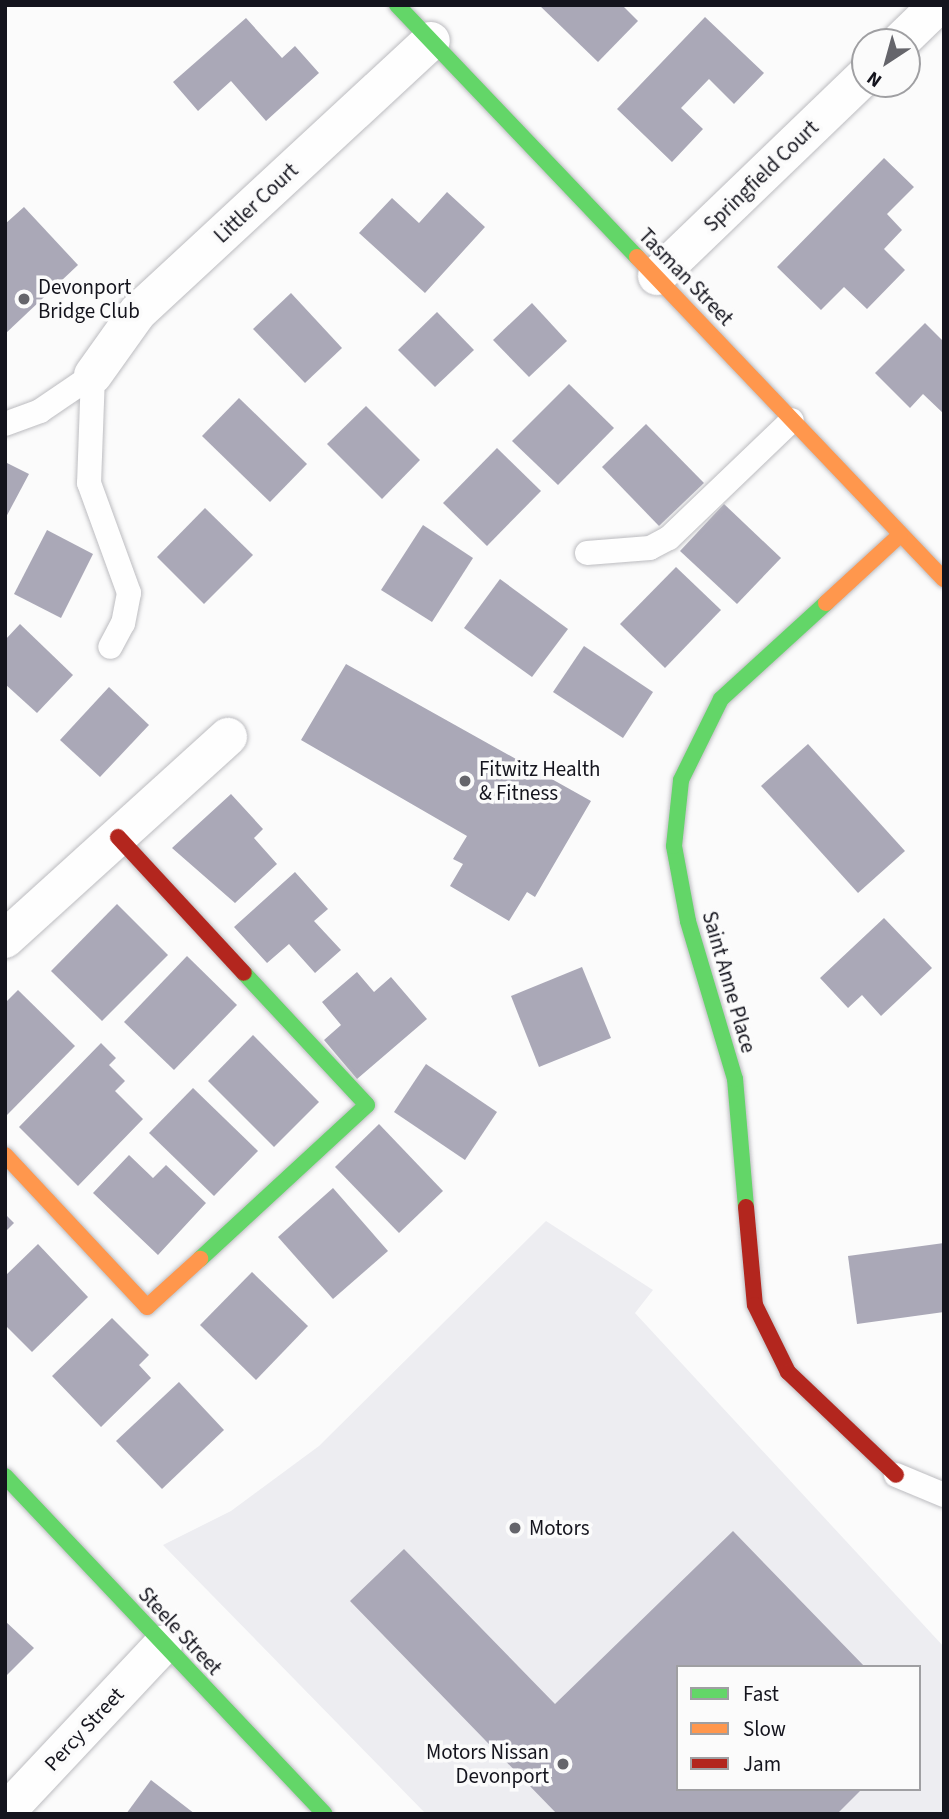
<!DOCTYPE html>
<html>
<head>
<meta charset="utf-8">
<style>
	body { margin:0 }
	#map { position:relative; width:949px; height:1819px; overflow:hidden; background:#fbfbfb; font-family:"Source Sans 3",sans-serif }
	div>[style] { position:absolute }
	.built>* { inset:0; background:#ededf1 }
	.building>* { inset:0; background:#aaa8b7 }
	.roads { filter:drop-shadow(0 0 2px #bcbcc0) drop-shadow(0 0 2px #bcbcc0) }
	.lane>* { height:24px; margin:-12px; padding:0 12px; transform-origin:12px; border-radius:12px; background:#fefefe }
	.street>* { height:38px; margin:-19px; padding:0 19px; transform-origin:19px; border-radius:19px; background:#fefefe }
	.fast>* { height:16px; margin:-8px; padding:0 8px; transform-origin:8px; border-radius:8px; background:#63d668 }
	.slow>* { height:16px; margin:-8px; padding:0 8px; transform-origin:8px; border-radius:8px; background:#ff974d }
	.jam>* { height:16px; margin:-8px; padding:0 8px; transform-origin:8px; border-radius:8px; background:#b3261e }
	.dots>* { width:19px; height:19px; translate:-50% -50%; box-sizing:border-box; border:4px solid #fbfbfb; border-radius:50% }
	span { translate:-50% -50%; white-space:nowrap; text-align:center; line-height:1.15; -webkit-text-stroke:7px #fbfbfb; paint-order:stroke }
	.street-label { font-size:21px; color:#14141d }
	.poi-label { font-size:21px; color:#14141d }
	.left { translate:0 -50%; text-align:left }
	.right { translate:-100% -50%; text-align:right }
	.frame { position:absolute; inset:0; border:7px solid #14141d; pointer-events:none }
	.legend { position:absolute; left:676px; top:1665px; width:245px; height:126px; box-sizing:border-box; background:#fbfbfb; border:2px solid #9f9fa2; margin:0; padding:9px 12px; list-style:none; font-size:21px; color:#14141d }
	.legend li { display:flex; align-items:center; gap:14px; height:35px }
	.legend b { width:35px; border:2px solid #9f9fa2 }
	.north { position:absolute; left:851px; top:28px; width:70px; height:70px; box-sizing:border-box; background:#fbfbfb; border:2px solid #9f9fa2; border-radius:50%; rotate:216deg; font-size:19px; font-weight:700; line-height:28px; text-align:center; color:#14141d }
	.north::after { content:''; display:block; margin:auto; width:24px; height:32px; background:#65656b; clip-path:polygon(50% 0,100% 100%,50% 72%,0 100%) }
</style>
</head>
<body>
<div id="map">
	<div class="built">
		<i style="clip-path:polygon(evenodd,546px 1221px,653px 1290px,635px 1313px,944px 1647px,944px 1814px,426px 1814px,163px 1545px,231px 1511px,319px 1446px,546px 1221px,678px 1667px,919px 1667px,919px 1789px,678px 1789px,678px 1667px)"></i>
	</div>
	<div class="building">
		<i style="clip-path:polygon(539px 5px,622px 5px,638px 21px,598px 62px)"></i>
		<i style="clip-path:polygon(705px 17px,764px 73px,734px 104px,709px 79px,681px 108px,703px 129px,672px 162px,617px 109px)"></i>
		<i style="clip-path:polygon(246px 18px,282px 58px,295px 46px,319px 73px,266px 121px,231px 81px,198px 111px,173px 82px)"></i>
		<i style="clip-path:polygon(884px 158px,914px 187px,887px 214px,902px 230px,884px 249px,905px 270px,867px 309px,844px 287px,821px 310px,777px 267px)"></i>
		<i style="clip-path:polygon(447px 192px,485px 227px,425px 293px,359px 233px,392px 198px,419px 223px)"></i>
		<i style="clip-path:polygon(24px 207px,78px 265px,5px 334px,5px 224px)"></i>
		<i style="clip-path:polygon(291px 293px,342px 348px,305px 383px,253px 329px)"></i>
		<i style="clip-path:polygon(532px 303px,567px 341px,529px 377px,493px 340px)"></i>
		<i style="clip-path:polygon(437px 312px,474px 350px,435px 387px,398px 350px)"></i>
		<i style="clip-path:polygon(925px 323px,944px 342px,944px 414px,923px 394px,910px 408px,875px 373px)"></i>
		<i style="clip-path:polygon(569px 384px,614px 428px,558px 485px,512px 441px)"></i>
		<i style="clip-path:polygon(239px 398px,307px 464px,270px 502px,202px 436px)"></i>
		<i style="clip-path:polygon(366px 406px,420px 460px,382px 499px,327px 444px)"></i>
		<i style="clip-path:polygon(646px 424px,704px 483px,659px 526px,602px 467px)"></i>
		<i style="clip-path:polygon(497px 448px,541px 491px,487px 546px,443px 503px)"></i>
		<i style="clip-path:polygon(5px 462px,29px 474px,5px 519px)"></i>
		<i style="clip-path:polygon(724px 504px,781px 558px,737px 604px,680px 551px)"></i>
		<i style="clip-path:polygon(205px 508px,253px 555px,204px 604px,157px 557px)"></i>
		<i style="clip-path:polygon(423px 525px,473px 558px,432px 622px,381px 590px)"></i>
		<i style="clip-path:polygon(47px 530px,93px 554px,61px 618px,14px 594px)"></i>
		<i style="clip-path:polygon(676px 567px,721px 610px,665px 668px,620px 624px)"></i>
		<i style="clip-path:polygon(500px 579px,568px 629px,532px 677px,464px 628px)"></i>
		<i style="clip-path:polygon(20px 624px,73px 675px,37px 713px,5px 684px,5px 640px)"></i>
		<i style="clip-path:polygon(584px 646px,653px 692px,623px 738px,553px 692px)"></i>
		<i style="clip-path:polygon(346px 664px,591px 801px,535px 897px,527px 892px,509px 921px,450px 886px,463px 864px,453px 859px,467px 836px,301px 740px)"></i>
		<i style="clip-path:polygon(109px 687px,149px 725px,100px 777px,60px 740px)"></i>
		<i style="clip-path:polygon(808px 744px,905px 851px,858px 893px,761px 786px)"></i>
		<i style="clip-path:polygon(231px 794px,263px 829px,254px 838px,277px 864px,235px 903px,172px 848px)"></i>
		<i style="clip-path:polygon(295px 872px,328px 909px,314px 921px,341px 950px,315px 973px,289px 944px,267px 963px,234px 927px)"></i>
		<i style="clip-path:polygon(117px 904px,168px 955px,102px 1021px,51px 971px)"></i>
		<i style="clip-path:polygon(884px 918px,932px 968px,881px 1016px,862px 995px,848px 1008px,820px 978px)"></i>
		<i style="clip-path:polygon(187px 956px,237px 1005px,174px 1070px,124px 1022px)"></i>
		<i style="clip-path:polygon(582px 967px,611px 1038px,539px 1067px,511px 996px)"></i>
		<i style="clip-path:polygon(357px 972px,374px 992px,391px 977px,427px 1019px,357px 1079px,324px 1040px,341px 1025px,322px 1002px)"></i>
		<i style="clip-path:polygon(18px 990px,75px 1046px,7px 1115px,5px 1003px)"></i>
		<i style="clip-path:polygon(253px 1035px,319px 1102px,274px 1147px,208px 1081px)"></i>
		<i style="clip-path:polygon(101px 1043px,116px 1058px,109px 1065px,125px 1081px,115px 1091px,143px 1119px,78px 1186px,19px 1127px)"></i>
		<i style="clip-path:polygon(426px 1064px,497px 1112px,465px 1160px,394px 1112px)"></i>
		<i style="clip-path:polygon(193px 1088px,258px 1151px,214px 1196px,149px 1133px)"></i>
		<i style="clip-path:polygon(379px 1124px,443px 1191px,399px 1233px,335px 1167px)"></i>
		<i style="clip-path:polygon(129px 1155px,153px 1178px,166px 1165px,206px 1203px,158px 1255px,93px 1193px)"></i>
		<i style="clip-path:polygon(333px 1188px,388px 1251px,333px 1299px,278px 1237px)"></i>
		<i style="clip-path:polygon(5px 1214px,14px 1223px,5px 1232px)"></i>
		<i style="clip-path:polygon(944px 1243px,944px 1312px,857px 1324px,848px 1256px)"></i>
		<i style="clip-path:polygon(38px 1244px,88px 1297px,32px 1352px,5px 1325px,5px 1276px)"></i>
		<i style="clip-path:polygon(252px 1272px,308px 1326px,256px 1380px,200px 1325px)"></i>
		<i style="clip-path:polygon(112px 1318px,149px 1355px,139px 1365px,151px 1378px,101px 1427px,52px 1376px)"></i>
		<i style="clip-path:polygon(179px 1382px,224px 1430px,162px 1489px,116px 1441px)"></i>
		<i style="clip-path:polygon(733px 1531px,865px 1667px,678px 1667px,678px 1789px,862px 1789px,837px 1814px,557px 1814px,350px 1601px,404px 1549px,555px 1704px)"></i>
		<i style="clip-path:polygon(5px 1621px,34px 1648px,5px 1677px)"></i>
		<i style="clip-path:polygon(151px 1780px,195px 1814px,126px 1814px)"></i>
	</div>
	<div class="roads">
		<div class="lane">
			<i style="left:93px;top:375px;width:108px;rotate:92.1deg"></i>
			<i style="left:89px;top:483px;width:117px;rotate:70deg"></i>
			<i style="left:129px;top:593px;width:31px;rotate:101deg"></i>
			<i style="left:123px;top:623px;width:27px;rotate:118deg"></i>
			<i style="left:5px;top:424px;width:37px;rotate:-20deg"></i>
			<i style="left:40px;top:411px;width:64px;rotate:-34.2deg"></i>
			<i style="left:587px;top:553px;width:63px;rotate:-4.5deg"></i>
			<i style="left:650px;top:548px;width:21px;rotate:-28deg"></i>
			<i style="left:669px;top:538px;width:170px;rotate:-43.8deg"></i>
			<i style="left:896px;top:1475px;width:52px;rotate:22.6deg"></i>
		</div>
		<div class="street">
			<i style="left:900px;top:42px;width:53px;rotate:-44.2deg"></i>
			<i style="left:657px;top:276px;width:289px;rotate:-43.9deg"></i>
			<i style="left:93px;top:375px;width:77px;rotate:-54.5deg"></i>
			<i style="left:138px;top:312px;width:399px;rotate:-42.8deg"></i>
			<i style="left:5px;top:939px;width:301px;rotate:-42.2deg"></i>
			<i style="left:5px;top:1813px;width:231px;rotate:-46.8deg"></i>
		</div>
		<div class="fast">
			<i style="left:397px;top:5px;width:348px;rotate:46.4deg"></i>
			<i style="left:746px;top:1207px;width:128px;rotate:-94.9deg"></i>
			<i style="left:735px;top:1079px;width:165px;rotate:-106.6deg"></i>
			<i style="left:688px;top:921px;width:76px;rotate:-100.6deg"></i>
			<i style="left:674px;top:846px;width:66px;rotate:-83.9deg"></i>
			<i style="left:681px;top:780px;width:90px;rotate:-63.7deg"></i>
			<i style="left:721px;top:699px;width:142px;rotate:-42.4deg"></i>
			<i style="left:200px;top:1259px;width:227px;rotate:-42.7deg"></i>
			<i style="left:367px;top:1105px;width:180px;rotate:-133deg"></i>
			<i style="left:5px;top:1476px;width:465px;rotate:46.6deg"></i>
		</div>
		<div class="slow">
			<i style="left:637px;top:257px;width:445px;rotate:46.4deg"></i>
			<i style="left:826px;top:603px;width:100px;rotate:-42.6deg"></i>
			<i style="left:5px;top:1155px;width:208px;rotate:46.9deg"></i>
			<i style="left:147px;top:1307px;width:72px;rotate:-42.2deg"></i>
		</div>
		<div class="jam">
			<i style="left:118px;top:837px;width:185px;rotate:47.2deg"></i>
			<i style="left:746px;top:1207px;width:98px;rotate:84.8deg"></i>
			<i style="left:755px;top:1305px;width:75px;rotate:63.8deg"></i>
			<i style="left:788px;top:1372px;width:149px;rotate:43.6deg"></i>
		</div>
	</div>
	<div class="dots">
		<i style="left:24px;top:299px;background:#65656b"></i>
		<i style="left:465px;top:781px;background:#65656b"></i>
		<i style="left:515px;top:1528px;background:#65656b"></i>
		<i style="left:563px;top:1764px;background:#65656b"></i>
	</div>
	<div class="street-label">
		<span style="left:761px;top:176px;rotate:-44deg">Springfield Court</span>
		<span style="left:256px;top:203px;rotate:-43deg">Littler Court</span>
		<span style="left:686px;top:277px;rotate:46deg">Tasman Street</span>
		<span style="left:729px;top:982px;rotate:74deg">Saint Anne Place</span>
		<span style="left:180px;top:1631px;rotate:47deg">Steele Street</span>
		<span style="left:84px;top:1729px;rotate:-47deg">Percy Street</span>
	</div>
	<div class="poi-label">
		<span class="left" style="left:38px;top:299px">Devonport<br>Bridge Club</span>
		<span class="left" style="left:479px;top:781px">Fitwitz Health<br>&amp; Fitness</span>
		<span class="left" style="left:529px;top:1528px">Motors</span>
		<span class="right" style="left:549px;top:1764px">Motors Nissan<br>Devonport</span>
	</div>
	<div class="frame"></div>
	<ul class="legend">
	<li><b style="height:9px;background:#63d668"></b>Fast</li>
	<li><b style="height:9px;background:#ff974d"></b>Slow</li>
	<li><b style="height:9px;background:#b3261e"></b>Jam</li>
	</ul>
	<div class="north">N</div>
</div>
</body>
</html>
